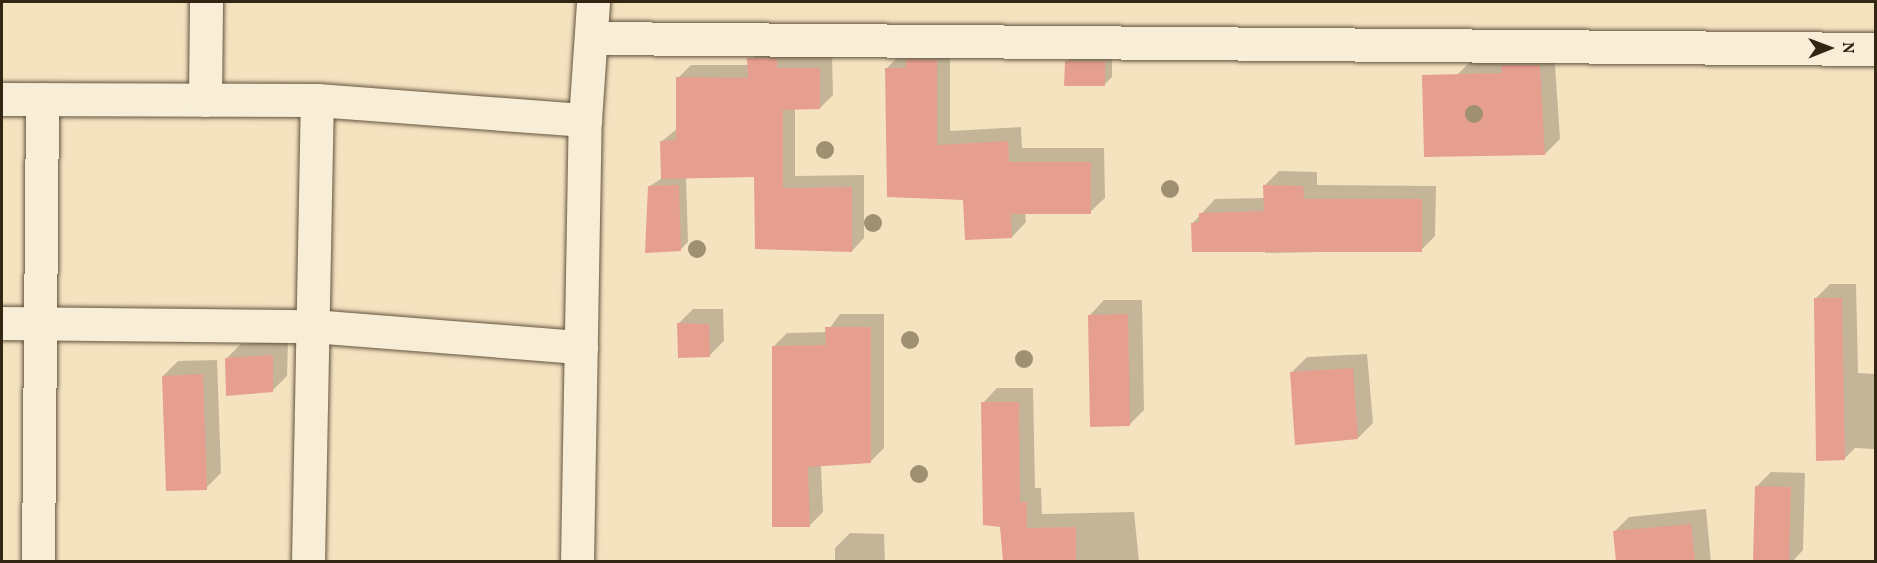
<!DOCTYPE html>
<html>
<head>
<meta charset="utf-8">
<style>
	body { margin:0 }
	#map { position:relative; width:1877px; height:563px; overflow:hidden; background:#f5e3c0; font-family:Vollkorn,serif }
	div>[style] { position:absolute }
	.shadow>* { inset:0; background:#0003 }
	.building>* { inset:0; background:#e69e8f }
	.roads { filter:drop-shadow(0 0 2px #63543e) drop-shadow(0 0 2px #63543e) }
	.street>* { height:33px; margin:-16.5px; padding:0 16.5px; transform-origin:16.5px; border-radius:16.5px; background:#f8edd6 }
	.trees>* { width:18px; height:18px; margin:-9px; border-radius:50%; background:#9e9071 }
	span { translate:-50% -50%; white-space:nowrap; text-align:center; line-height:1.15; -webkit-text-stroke:6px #f8edd6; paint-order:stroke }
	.frame { position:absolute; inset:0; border:3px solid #322512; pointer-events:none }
	.north { position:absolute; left:1799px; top:18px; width:60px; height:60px; -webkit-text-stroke:4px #f8edd6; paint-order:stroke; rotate:89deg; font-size:16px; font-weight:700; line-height:24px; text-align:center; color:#322512 }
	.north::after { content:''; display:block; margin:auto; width:21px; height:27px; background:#322512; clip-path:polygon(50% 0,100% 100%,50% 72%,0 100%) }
</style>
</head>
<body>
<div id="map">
	<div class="shadow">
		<i style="clip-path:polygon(762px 46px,832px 56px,833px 95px,820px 108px,795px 108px,795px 176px,864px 175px,864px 238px,852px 251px,755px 176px,686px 177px,688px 242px,680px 250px,650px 186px,662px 178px,662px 141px,678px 128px,678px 78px,691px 65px,749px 65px)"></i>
		<i style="clip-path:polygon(950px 46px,950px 131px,1021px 127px,1022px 148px,1104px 148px,1105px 198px,1090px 212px,1025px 212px,1026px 222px,1012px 237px,964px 199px,886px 69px,900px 55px)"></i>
		<i style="clip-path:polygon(1554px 51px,1560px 139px,1545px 154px,1457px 75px,1472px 60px)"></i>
		<i style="clip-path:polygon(1075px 54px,1112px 54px,1112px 77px,1104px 85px,1067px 61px)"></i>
		<i style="clip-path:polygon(1279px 171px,1317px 172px,1317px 185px,1436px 186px,1435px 236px,1421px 250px,1265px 253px,1265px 247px,1193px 223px,1215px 199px,1265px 198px,1265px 185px)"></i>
		<i style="clip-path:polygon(1830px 284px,1856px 284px,1858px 373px,1876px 374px,1876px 449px,1855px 448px,1844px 459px,1815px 299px)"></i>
		<i style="clip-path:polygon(1104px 300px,1142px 300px,1144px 410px,1129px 425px,1090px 315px)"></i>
		<i style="clip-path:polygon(693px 309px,723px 309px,724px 341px,709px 356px,678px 324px)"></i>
		<i style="clip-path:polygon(840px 314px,884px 314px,884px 448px,870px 462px,821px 465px,823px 512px,809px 526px,774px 346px,787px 333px,827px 332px)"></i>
		<i style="clip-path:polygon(288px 341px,287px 376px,272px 391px,226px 359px,241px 344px)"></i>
		<i style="clip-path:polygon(1367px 354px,1373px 423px,1358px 438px,1292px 372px,1307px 357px)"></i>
		<i style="clip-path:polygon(217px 360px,221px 473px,206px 488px,163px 376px,178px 361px)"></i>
		<i style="clip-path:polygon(997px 388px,1033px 388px,1035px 488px,1041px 488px,1042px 514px,1134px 512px,1139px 562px,1005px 562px,983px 403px)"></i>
		<i style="clip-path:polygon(1771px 472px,1805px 473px,1803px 550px,1792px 562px,1755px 562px,1756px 487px)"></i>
		<i style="clip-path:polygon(1706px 509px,1711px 562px,1618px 562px,1614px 532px,1629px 517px)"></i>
		<i style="clip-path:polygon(850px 533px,884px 534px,885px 562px,835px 562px,835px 548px)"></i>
	</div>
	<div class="building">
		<i style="clip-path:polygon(747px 58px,777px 58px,777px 68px,820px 68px,820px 109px,783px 110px,783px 188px,852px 187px,852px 252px,755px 249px,754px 177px,661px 179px,660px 141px,676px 140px,676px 77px,748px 78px)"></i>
		<i style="clip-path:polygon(906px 59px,937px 60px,937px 145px,1008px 141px,1009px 162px,1091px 162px,1091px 214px,1011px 214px,1012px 238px,965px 240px,963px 200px,887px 197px,885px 68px,906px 68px)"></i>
		<i style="clip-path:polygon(1065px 61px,1105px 61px,1105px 86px,1064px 86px)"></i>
		<i style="clip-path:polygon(1501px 65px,1540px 65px,1545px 155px,1424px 157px,1422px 75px,1502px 73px)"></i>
		<i style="clip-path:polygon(679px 185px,681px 251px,645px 253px,648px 186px)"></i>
		<i style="clip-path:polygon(1263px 185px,1303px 186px,1304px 199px,1422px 199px,1422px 252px,1192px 252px,1191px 223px,1199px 222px,1199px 213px,1264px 211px)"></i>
		<i style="clip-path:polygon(1814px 298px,1842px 298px,1845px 460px,1816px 461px)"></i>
		<i style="clip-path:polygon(1128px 314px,1130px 426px,1090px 427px,1088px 315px)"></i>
		<i style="clip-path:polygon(677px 323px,709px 324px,710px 357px,678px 358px)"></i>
		<i style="clip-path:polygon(825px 327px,871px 327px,871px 463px,808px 467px,810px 527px,772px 527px,772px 346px,826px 345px)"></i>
		<i style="clip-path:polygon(273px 355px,273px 392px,226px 396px,225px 358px)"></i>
		<i style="clip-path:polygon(1353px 368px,1358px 439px,1295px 445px,1290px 372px)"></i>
		<i style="clip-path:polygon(203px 374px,207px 490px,166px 491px,162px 376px)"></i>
		<i style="clip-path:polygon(981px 402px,1019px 402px,1020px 502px,1027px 502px,1027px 528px,1076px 527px,1076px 561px,1003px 561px,1000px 527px,983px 525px)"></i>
		<i style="clip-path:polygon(1755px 486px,1791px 487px,1789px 561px,1753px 561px)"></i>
		<i style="clip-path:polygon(1691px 524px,1695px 561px,1616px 561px,1613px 531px)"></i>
	</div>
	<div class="roads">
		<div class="street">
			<i style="left:593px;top:38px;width:1283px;rotate:0.49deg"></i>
			<i style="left:2px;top:99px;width:315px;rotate:0.2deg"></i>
			<i style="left:317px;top:100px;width:269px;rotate:4.3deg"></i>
			<i style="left:205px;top:100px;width:98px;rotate:-89.4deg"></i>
			<i style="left:2px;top:323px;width:310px;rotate:0.6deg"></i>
			<i style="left:312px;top:326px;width:270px;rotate:4.5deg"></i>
			<i style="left:38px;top:562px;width:463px;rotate:-89.5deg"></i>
			<i style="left:308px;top:562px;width:462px;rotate:-88.9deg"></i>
			<i style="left:577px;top:562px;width:442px;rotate:-89deg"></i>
			<i style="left:585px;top:120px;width:118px;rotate:-86.1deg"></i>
		</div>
	</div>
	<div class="trees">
		<i style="left:1474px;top:114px"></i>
		<i style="left:825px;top:150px"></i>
		<i style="left:1170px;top:189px"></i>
		<i style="left:873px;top:223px"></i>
		<i style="left:697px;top:249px"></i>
		<i style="left:910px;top:340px"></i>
		<i style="left:1024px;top:359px"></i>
		<i style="left:919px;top:474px"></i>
	</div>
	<div class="frame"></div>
	<div class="north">N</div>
</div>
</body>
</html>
